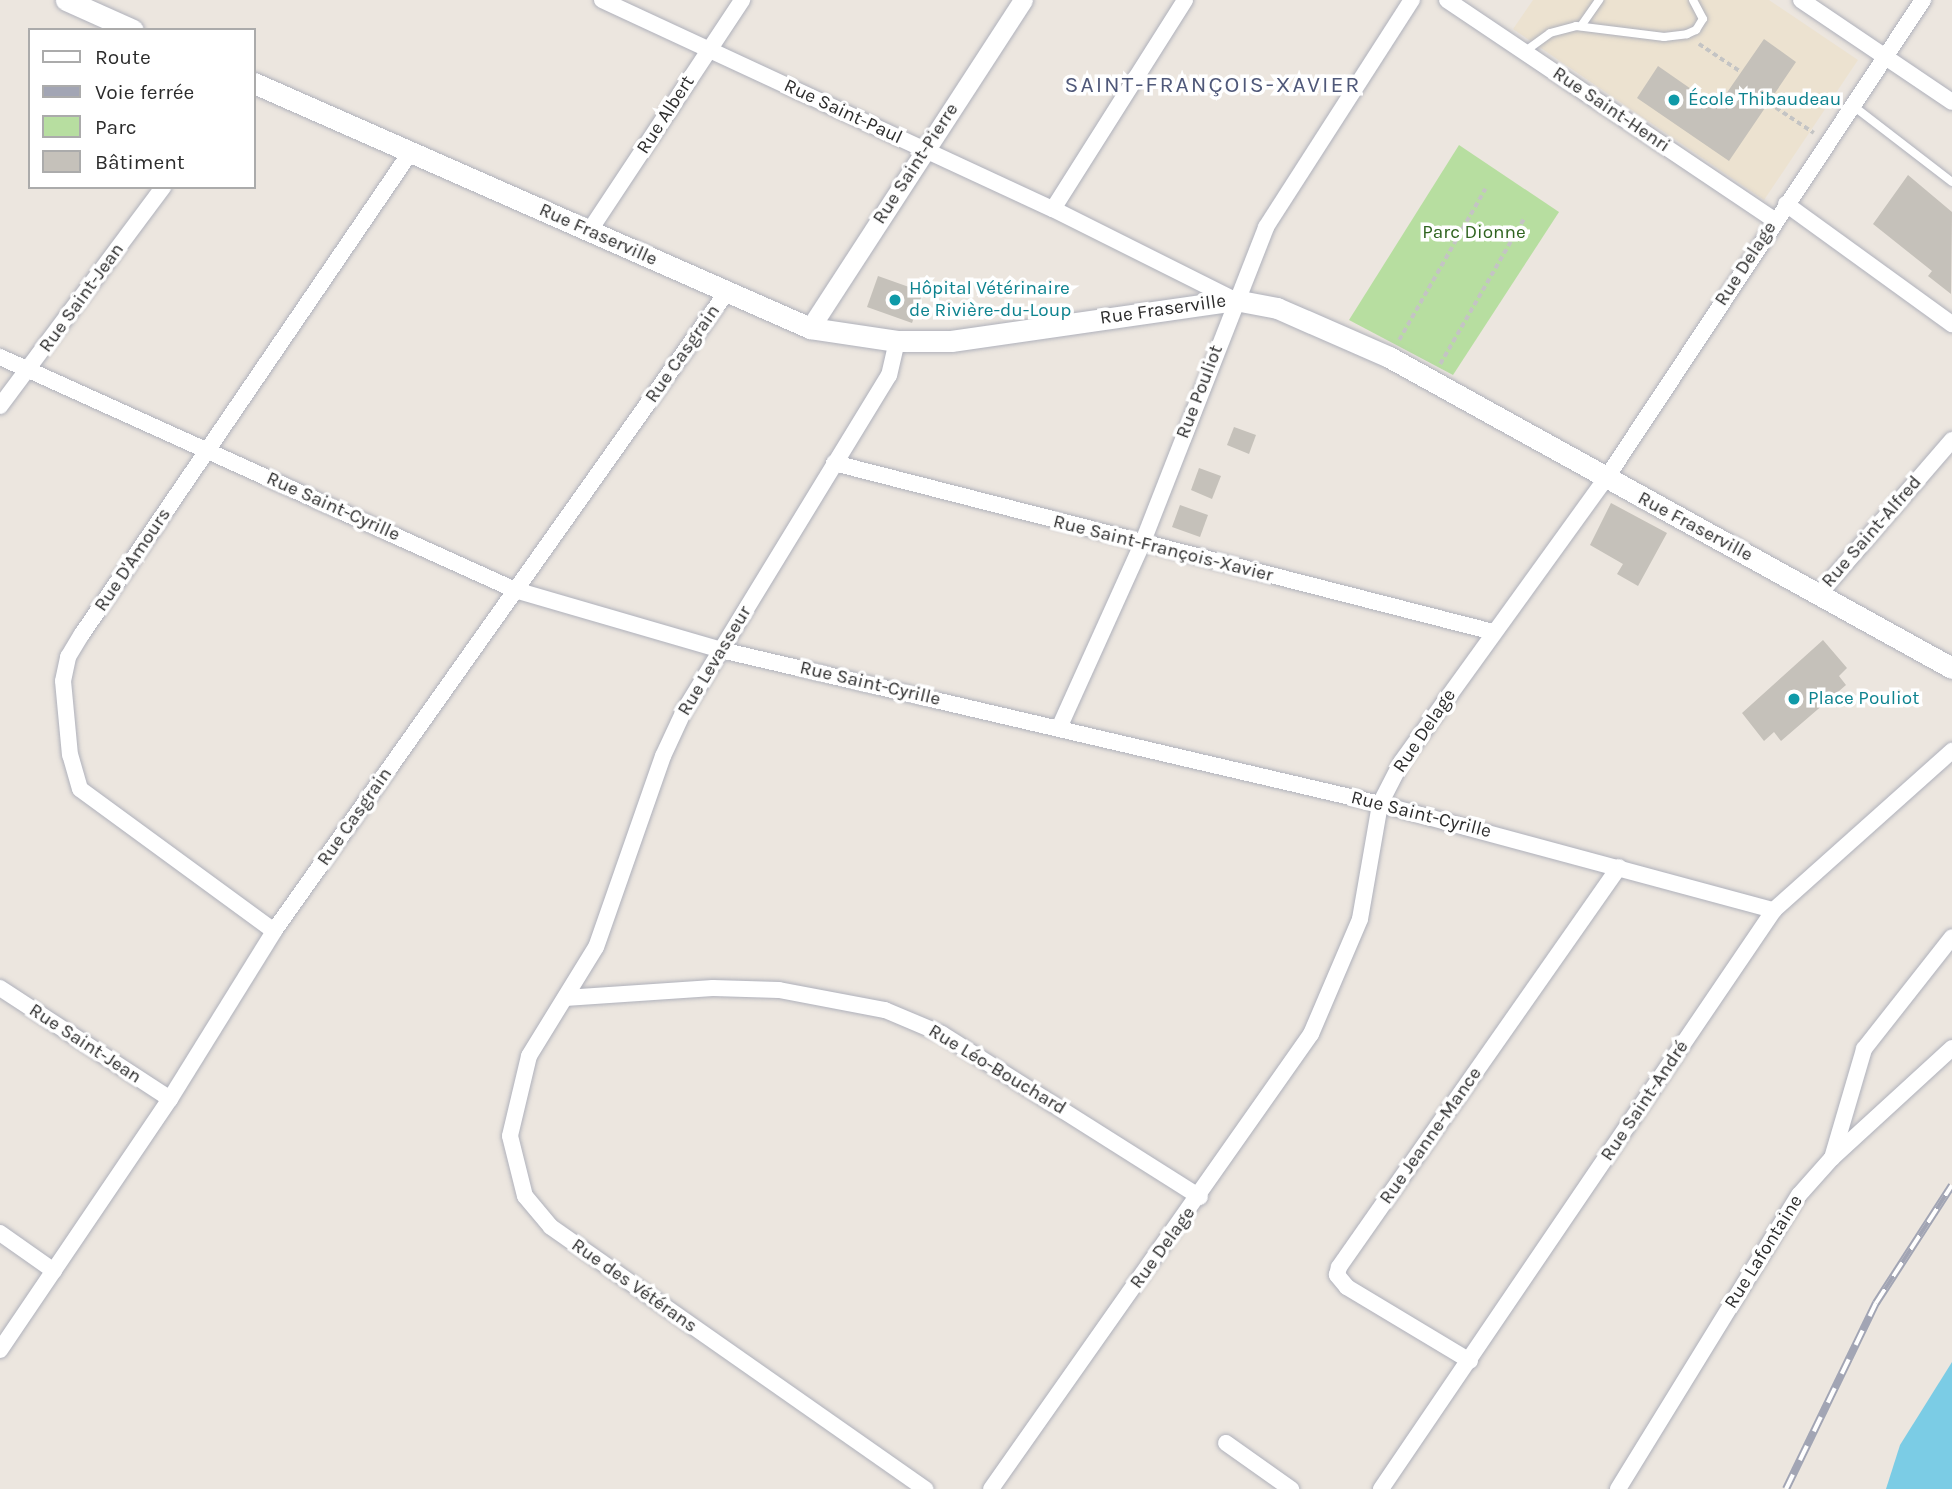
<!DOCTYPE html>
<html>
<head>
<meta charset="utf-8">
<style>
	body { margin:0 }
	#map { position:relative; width:1952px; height:1489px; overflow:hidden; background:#ece6df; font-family:Karla,sans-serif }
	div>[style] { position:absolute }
	.education>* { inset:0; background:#ece2d0 }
	.green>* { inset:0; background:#b7dea0 }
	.water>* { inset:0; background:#7bcce5 }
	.building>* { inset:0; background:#c5c1ba }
	.path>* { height:3.5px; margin-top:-1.75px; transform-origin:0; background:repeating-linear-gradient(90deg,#c4c4c4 0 5px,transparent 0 8.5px) }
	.roads { filter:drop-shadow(0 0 2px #afb1bb) drop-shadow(0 0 2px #afb1bb) }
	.service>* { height:8px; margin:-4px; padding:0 4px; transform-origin:4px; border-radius:4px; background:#fff }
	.minor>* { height:16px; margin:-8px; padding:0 8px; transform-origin:8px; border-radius:8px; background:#fff }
	.tertiary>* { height:19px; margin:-9.5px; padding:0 9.5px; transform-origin:9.5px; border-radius:9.5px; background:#fff }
	.secondary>* { height:21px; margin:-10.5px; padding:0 10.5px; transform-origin:10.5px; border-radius:10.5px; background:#fff }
	.rail>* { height:8px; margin-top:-4px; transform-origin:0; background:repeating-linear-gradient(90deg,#fff 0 16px,#a2a5b4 0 32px); box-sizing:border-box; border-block:2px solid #a2a5b4 }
	.dots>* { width:19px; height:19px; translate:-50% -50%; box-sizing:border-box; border:4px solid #fff; border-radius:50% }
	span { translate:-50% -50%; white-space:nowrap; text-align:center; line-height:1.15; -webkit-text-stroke:7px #fff; paint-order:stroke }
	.culture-label { font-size:19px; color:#0d838f }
	.left { translate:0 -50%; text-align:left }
	.street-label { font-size:19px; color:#2c2c2c }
	.park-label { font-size:19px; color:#306420 }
	.quarter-label { font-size:23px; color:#4f5879; letter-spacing:2px }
	.legend { position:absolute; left:28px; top:28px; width:228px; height:161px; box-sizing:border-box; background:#fff; border:2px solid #ababab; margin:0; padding:9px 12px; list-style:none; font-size:21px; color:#2c2c2c }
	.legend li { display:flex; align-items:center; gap:14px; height:35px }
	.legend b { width:35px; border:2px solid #ababab }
</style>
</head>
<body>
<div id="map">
	<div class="education">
		<i style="clip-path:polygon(1533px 0,1769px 0,1858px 60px,1764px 200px,1513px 29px)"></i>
	</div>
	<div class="green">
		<i style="clip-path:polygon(1459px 145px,1559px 212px,1453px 375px,1349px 320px)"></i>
	</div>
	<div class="water">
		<i style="clip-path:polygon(1952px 1362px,1952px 1489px,1886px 1489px,1900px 1445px)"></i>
	</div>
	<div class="building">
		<i style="clip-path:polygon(1764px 39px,1796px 62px,1729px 161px,1637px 98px,1658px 66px,1717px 107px)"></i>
		<i style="clip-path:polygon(1908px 175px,1952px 212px,1951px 294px,1928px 276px,1932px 271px,1873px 224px)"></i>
		<i style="clip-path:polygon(878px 276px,923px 292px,912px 323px,867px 307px)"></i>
		<i style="clip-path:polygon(1234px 427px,1256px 435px,1249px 454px,1227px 445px)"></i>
		<i style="clip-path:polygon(1199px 468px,1221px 476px,1212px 499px,1191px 490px)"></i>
		<i style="clip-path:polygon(1611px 503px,1667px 533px,1638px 586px,1617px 574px,1623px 564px,1590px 545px)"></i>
		<i style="clip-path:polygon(1180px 505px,1208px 515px,1200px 537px,1172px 527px)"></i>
		<i style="clip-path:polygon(1823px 640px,1847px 668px,1839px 676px,1846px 685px,1781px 741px,1774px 732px,1764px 741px,1742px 713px)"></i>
	</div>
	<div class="path">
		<i style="left:1699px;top:44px;width:50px;rotate:33.7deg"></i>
		<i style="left:1769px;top:103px;width:54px;rotate:33.7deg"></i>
		<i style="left:1399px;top:340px;width:174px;rotate:-60.3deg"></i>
		<i style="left:1440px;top:364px;width:170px;rotate:-60deg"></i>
	</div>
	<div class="roads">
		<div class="service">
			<i style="left:1581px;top:26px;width:32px;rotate:-55deg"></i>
			<i style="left:1524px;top:52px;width:32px;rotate:-36deg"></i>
			<i style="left:1550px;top:33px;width:27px;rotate:-15deg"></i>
			<i style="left:1576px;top:26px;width:89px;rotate:7.1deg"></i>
			<i style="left:1664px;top:37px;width:23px;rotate:-7deg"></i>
			<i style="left:1687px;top:34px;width:10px;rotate:-24deg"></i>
			<i style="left:1696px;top:30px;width:13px;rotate:-58deg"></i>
			<i style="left:1703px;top:19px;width:21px;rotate:-118deg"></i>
			<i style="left:1852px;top:105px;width:126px;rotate:37.6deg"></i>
		</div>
		<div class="minor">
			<i style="left:602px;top:0;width:497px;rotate:24.9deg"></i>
			<i style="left:1053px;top:209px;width:203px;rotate:26.6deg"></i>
			<i style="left:1447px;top:0;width:395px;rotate:33.9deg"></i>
			<i style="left:1801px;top:0;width:182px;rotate:34deg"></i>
			<i style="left:1786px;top:204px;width:205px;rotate:35.9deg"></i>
			<i style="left:1053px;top:209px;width:247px;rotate:-57.7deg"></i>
			<i style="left:590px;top:230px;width:276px;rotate:-56.5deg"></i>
			<i style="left:897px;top:341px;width:35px;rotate:103deg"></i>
			<i style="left:889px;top:375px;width:396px;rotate:121.4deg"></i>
			<i style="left:683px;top:713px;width:47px;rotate:114.9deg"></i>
			<i style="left:663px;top:756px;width:202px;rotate:109.3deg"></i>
			<i style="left:596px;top:947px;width:128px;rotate:121.6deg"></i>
			<i style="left:529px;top:1056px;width:82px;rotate:103.4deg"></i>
			<i style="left:510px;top:1136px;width:62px;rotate:76deg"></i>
			<i style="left:525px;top:1196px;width:40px;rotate:50deg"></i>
			<i style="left:551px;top:1227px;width:457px;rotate:35deg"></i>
			<i style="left:0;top:357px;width:565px;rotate:24.34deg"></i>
			<i style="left:515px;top:590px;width:215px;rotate:16.2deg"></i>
			<i style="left:721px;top:650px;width:677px;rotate:13.15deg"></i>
			<i style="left:1380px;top:804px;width:408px;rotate:15.1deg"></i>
			<i style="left:0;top:406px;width:273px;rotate:-53.3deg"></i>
			<i style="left:834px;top:463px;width:680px;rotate:14.38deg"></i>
			<i style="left:1820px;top:593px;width:202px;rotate:-49.2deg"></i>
			<i style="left:1059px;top:728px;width:202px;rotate:-65.7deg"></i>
			<i style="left:1142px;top:544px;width:340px;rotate:-68.6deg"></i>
			<i style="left:1266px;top:227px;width:270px;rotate:-57.3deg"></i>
			<i style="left:274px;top:931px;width:240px;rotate:-143.8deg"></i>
			<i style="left:80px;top:789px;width:35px;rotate:-106deg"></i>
			<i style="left:70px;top:755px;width:74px;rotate:-95.4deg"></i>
			<i style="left:63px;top:681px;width:25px;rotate:-78deg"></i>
			<i style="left:68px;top:657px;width:27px;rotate:-59deg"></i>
			<i style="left:82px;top:634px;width:582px;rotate:-55.71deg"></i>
			<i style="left:0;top:988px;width:203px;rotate:33.1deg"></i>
			<i style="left:565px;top:998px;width:148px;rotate:-3.9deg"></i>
			<i style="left:713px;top:988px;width:66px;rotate:1.7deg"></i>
			<i style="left:779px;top:990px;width:108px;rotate:10.7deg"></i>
			<i style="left:885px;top:1010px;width:62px;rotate:22.8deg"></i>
			<i style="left:942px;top:1034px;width:305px;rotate:32.3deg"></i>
			<i style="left:1832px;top:1158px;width:114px;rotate:-73.6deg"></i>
			<i style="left:1864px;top:1049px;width:142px;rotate:-51.8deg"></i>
			<i style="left:0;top:1233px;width:66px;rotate:35.1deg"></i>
			<i style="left:0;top:1350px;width:303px;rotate:-55.9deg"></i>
			<i style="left:170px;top:1099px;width:198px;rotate:-58.2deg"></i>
			<i style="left:274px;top:931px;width:782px;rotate:-54.68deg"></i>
			<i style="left:1470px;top:1361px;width:144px;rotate:-149deg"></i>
			<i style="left:1347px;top:1287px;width:16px;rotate:-130deg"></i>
			<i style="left:1337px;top:1275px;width:8px;rotate:-76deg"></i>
			<i style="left:1339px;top:1267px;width:488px;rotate:-55deg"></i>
			<i style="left:1226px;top:1443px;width:80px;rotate:35.3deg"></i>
			<i style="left:991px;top:1489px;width:556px;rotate:-54.88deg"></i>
			<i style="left:1311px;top:1034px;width:125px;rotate:-66.9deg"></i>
			<i style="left:1360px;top:919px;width:117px;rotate:-80.1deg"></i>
			<i style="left:1380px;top:804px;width:48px;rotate:-62.9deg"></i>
			<i style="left:1402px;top:761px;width:347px;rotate:-54.2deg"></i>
			<i style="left:1605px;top:480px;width:576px;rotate:-56.48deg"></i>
			<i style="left:1381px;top:1489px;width:700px;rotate:-55.83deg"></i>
			<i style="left:1774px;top:910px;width:239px;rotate:-41.8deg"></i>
			<i style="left:1618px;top:1489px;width:345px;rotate:-58.4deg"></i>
			<i style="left:1799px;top:1195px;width:50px;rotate:-48.3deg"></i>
			<i style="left:1832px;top:1158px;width:163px;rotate:-42.5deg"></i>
		</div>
		<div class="tertiary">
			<i style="left:810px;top:328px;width:391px;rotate:-57deg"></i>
		</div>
		<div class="secondary">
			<i style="left:66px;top:0;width:73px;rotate:24.1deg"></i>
			<i style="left:254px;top:83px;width:608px;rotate:23.78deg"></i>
			<i style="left:810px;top:328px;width:88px;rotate:8.5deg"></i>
			<i style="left:897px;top:341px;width:54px"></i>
			<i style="left:951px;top:341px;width:287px;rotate:-8.2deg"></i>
			<i style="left:1235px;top:300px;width:43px;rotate:10.8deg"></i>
			<i style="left:1277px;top:308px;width:122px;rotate:23.6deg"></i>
			<i style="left:1389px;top:357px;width:643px;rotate:28.92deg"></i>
		</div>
	</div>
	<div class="rail">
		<i style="left:1786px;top:1489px;width:207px;rotate:-64.2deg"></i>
		<i style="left:1876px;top:1303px;width:140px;rotate:-57.2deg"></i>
	</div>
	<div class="dots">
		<i style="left:1674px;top:100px;background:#0f9aa8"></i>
		<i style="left:895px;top:300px;background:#0f9aa8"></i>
		<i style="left:1794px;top:699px;background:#0f9aa8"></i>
	</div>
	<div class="culture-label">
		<span class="left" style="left:1688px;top:100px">École Thibaudeau</span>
		<span class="left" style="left:909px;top:300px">Hôpital Vétérinaire<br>de Rivière-du-Loup</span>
		<span class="left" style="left:1808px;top:699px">Place Pouliot</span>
	</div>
	<div class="street-label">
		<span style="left:1611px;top:110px;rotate:34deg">Rue Saint-Henri</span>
		<span style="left:843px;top:112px;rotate:25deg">Rue Saint-Paul</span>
		<span style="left:666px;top:115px;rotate:-57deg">Rue Albert</span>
		<span style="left:916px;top:164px;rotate:-57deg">Rue Saint-Pierre</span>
		<span style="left:598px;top:235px;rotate:24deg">Rue Fraserville</span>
		<span style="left:1746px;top:264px;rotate:-57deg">Rue Delage</span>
		<span style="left:82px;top:298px;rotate:-54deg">Rue Saint-Jean</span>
		<span style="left:1163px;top:310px;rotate:-8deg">Rue Fraserville</span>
		<span style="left:683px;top:354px;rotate:-55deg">Rue Casgrain</span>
		<span style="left:1200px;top:392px;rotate:-69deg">Rue Pouliot</span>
		<span style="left:333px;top:507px;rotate:24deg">Rue Saint-Cyrille</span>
		<span style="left:1695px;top:527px;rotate:28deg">Rue Fraserville</span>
		<span style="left:1872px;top:532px;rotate:-49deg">Rue Saint-Alfred</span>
		<span style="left:1163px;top:549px;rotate:14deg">Rue Saint-François-Xavier</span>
		<span style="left:133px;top:560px;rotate:-56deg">Rue D'Amours</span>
		<span style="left:715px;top:661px;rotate:-59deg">Rue Levasseur</span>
		<span style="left:870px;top:684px;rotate:13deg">Rue Saint-Cyrille</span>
		<span style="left:1425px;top:731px;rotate:-56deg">Rue Delage</span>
		<span style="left:1421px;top:815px;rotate:14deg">Rue Saint-Cyrille</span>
		<span style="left:355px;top:817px;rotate:-55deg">Rue Casgrain</span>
		<span style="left:85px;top:1044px;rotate:33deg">Rue Saint-Jean</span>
		<span style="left:997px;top:1070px;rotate:31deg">Rue Léo-Bouchard</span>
		<span style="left:1645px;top:1101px;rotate:-56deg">Rue Saint-André</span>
		<span style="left:1431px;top:1136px;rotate:-55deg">Rue Jeanne-Mance</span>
		<span style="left:1163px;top:1248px;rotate:-54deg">Rue Delage</span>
		<span style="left:1764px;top:1252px;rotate:-58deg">Rue Lafontaine</span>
		<span style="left:634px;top:1286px;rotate:35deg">Rue des Vétérans</span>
	</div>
	<div class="park-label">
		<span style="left:1474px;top:233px">Parc Dionne</span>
	</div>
	<div class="quarter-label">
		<span style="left:1213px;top:85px">SAINT-FRANÇOIS-XAVIER</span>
	</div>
	<ul class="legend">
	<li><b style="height:9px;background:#fff"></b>Route</li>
	<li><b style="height:9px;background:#a2a5b4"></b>Voie ferrée</li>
	<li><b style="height:19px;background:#b7dea0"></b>Parc</li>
	<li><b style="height:19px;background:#c5c1ba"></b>Bâtiment</li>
	</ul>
</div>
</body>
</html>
